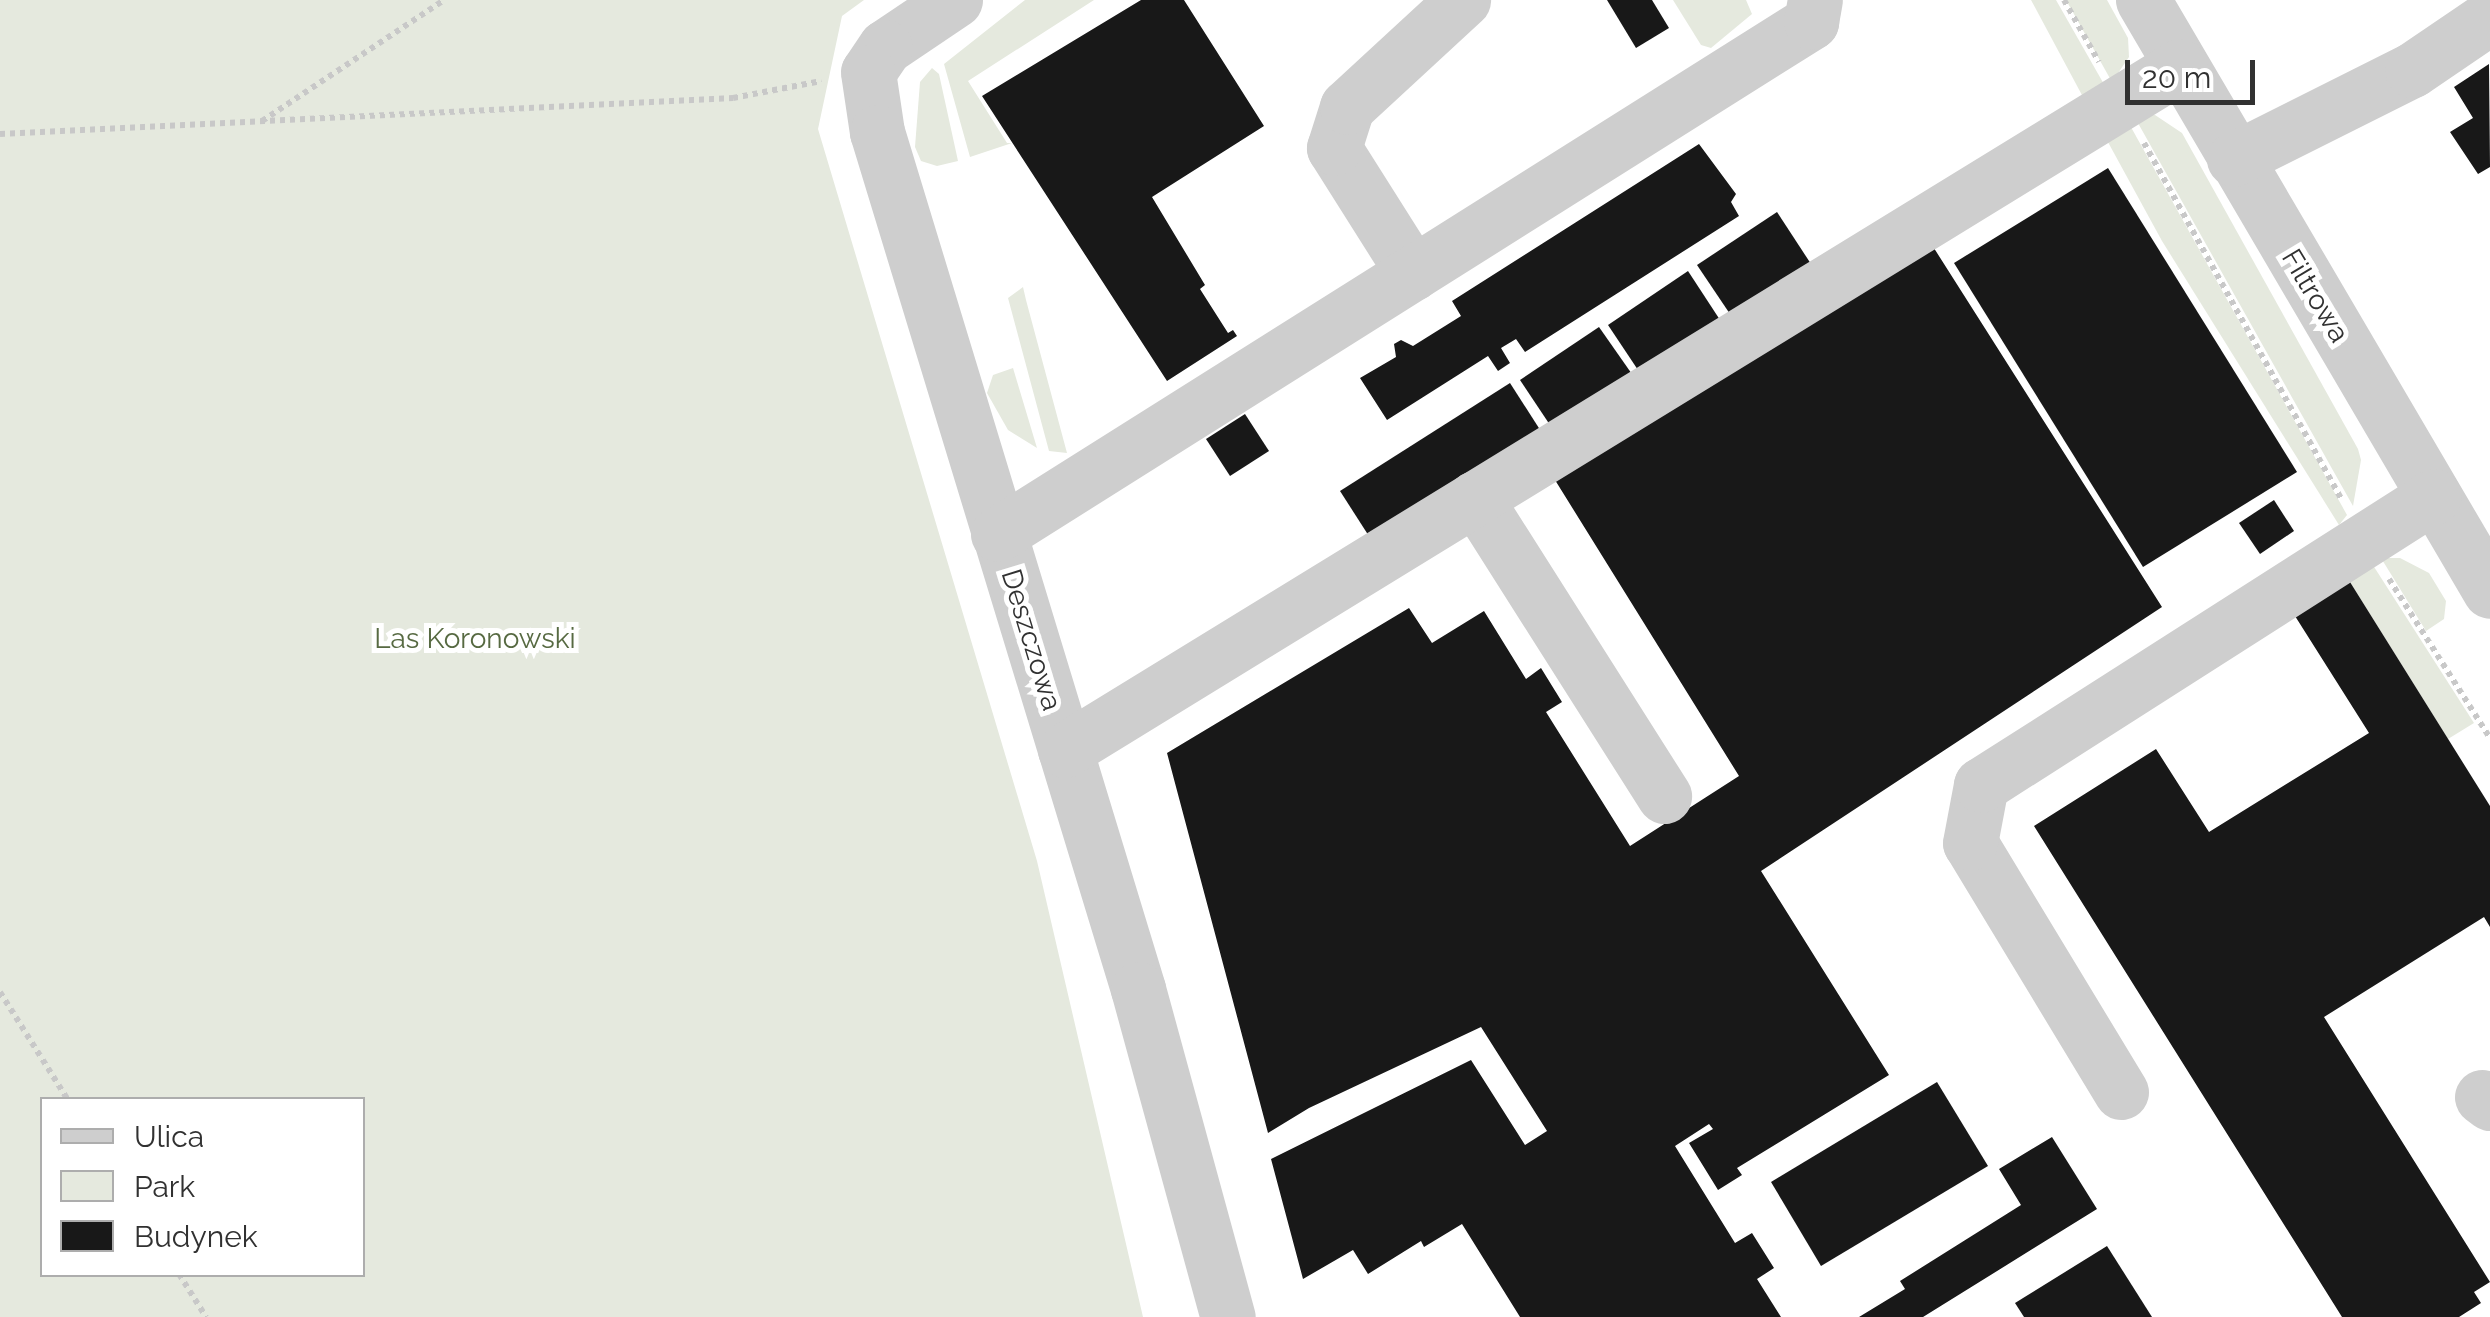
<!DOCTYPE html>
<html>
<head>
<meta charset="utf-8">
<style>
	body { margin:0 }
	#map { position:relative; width:2490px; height:1317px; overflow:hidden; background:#fff; font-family:Raleway,sans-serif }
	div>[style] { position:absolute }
	.green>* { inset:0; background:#e5e9de }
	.building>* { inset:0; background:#181818 }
	.path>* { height:6px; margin-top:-3px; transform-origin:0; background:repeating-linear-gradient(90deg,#c8c8c8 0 5px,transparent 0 10px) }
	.minor>* { height:55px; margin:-27.5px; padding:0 27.5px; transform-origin:27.5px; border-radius:27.5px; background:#cecece }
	span { translate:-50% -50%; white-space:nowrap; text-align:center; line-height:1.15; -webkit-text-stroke:10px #fff; paint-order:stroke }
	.street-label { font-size:28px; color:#313131 }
	.park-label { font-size:28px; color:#576a42 }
	.legend { position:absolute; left:40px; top:1097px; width:325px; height:180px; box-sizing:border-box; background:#fff; border:2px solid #adadad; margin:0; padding:12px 18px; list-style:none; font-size:30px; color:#313131 }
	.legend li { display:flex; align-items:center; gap:20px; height:50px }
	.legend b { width:50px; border:2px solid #adadad }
	.scale { position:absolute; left:2125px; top:60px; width:130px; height:45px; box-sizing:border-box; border:5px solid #313131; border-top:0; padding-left:12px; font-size:30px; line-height:35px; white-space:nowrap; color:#313131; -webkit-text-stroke:8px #fff; paint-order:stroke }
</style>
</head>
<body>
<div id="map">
	<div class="green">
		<i style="clip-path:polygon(evenodd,0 0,864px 0,842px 16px,818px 129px,1037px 861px,1143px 1317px,0 1317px,0 0,42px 1100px,362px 1100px,362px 1274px,42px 1274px,42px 1100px)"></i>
		<i style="clip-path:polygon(1025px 0,1094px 0,968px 81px,1007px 143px,1012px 143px,970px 157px,944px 64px)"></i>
		<i style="clip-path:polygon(1673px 0,1746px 0,1752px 14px,1711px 48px,1701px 45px)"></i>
		<i style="clip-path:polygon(2031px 0,2056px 0,2105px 86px,2083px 97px)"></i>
		<i style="clip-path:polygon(2066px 0,2107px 0,2128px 38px,2129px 57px,2112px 82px)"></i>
		<i style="clip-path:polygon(932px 68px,939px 74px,958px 161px,937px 166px,921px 161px,915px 147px,920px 82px)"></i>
		<i style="clip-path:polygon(2155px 115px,2182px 133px,2358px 449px,2361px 460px,2353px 506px,2134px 116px)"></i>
		<i style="clip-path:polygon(2127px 120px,2347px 515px,2339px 525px,2162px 241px,2103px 133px)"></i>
		<i style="clip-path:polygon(1023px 287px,1026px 300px,1067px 453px,1049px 451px,1008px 298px)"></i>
		<i style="clip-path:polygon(1013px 368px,1037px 448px,1008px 430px,987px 393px,993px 375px)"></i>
		<i style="clip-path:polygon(2381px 558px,2400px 558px,2429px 573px,2446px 601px,2444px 619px,2426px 631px)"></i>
		<i style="clip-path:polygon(2369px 559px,2474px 723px,2448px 739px,2350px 582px)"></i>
	</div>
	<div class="building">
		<i style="clip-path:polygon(1141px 0,1184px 0,1264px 126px,1152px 197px,1205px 285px,1200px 289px,1228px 333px,1233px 330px,1237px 336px,1167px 381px,982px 96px)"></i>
		<i style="clip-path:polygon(1607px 0,1652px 0,1669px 28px,1636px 48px)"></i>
		<i style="clip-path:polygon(2489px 64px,2490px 167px,2478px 174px,2450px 132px,2473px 118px,2454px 87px)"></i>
		<i style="clip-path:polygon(1699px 144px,1736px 194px,1731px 202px,1739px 216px,1525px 352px,1516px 339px,1501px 348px,1510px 363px,1498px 371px,1488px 356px,1387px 420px,1360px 378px,1396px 357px,1394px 344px,1401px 340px,1413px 346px,1461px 316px,1452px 301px)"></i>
		<i style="clip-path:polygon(2108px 168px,2297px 472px,2143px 567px,1954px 263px)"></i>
		<i style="clip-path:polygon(1777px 212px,1811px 264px,1732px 317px,1697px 265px)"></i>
		<i style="clip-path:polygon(1932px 245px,2162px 607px,1761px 871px,1889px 1075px,1737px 1168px,1742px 1175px,1718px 1190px,1689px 1143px,1713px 1129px,1709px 1124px,1675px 1146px,1735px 1243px,1752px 1233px,1774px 1268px,1757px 1279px,1781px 1317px,1520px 1317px,1462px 1224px,1424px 1247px,1421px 1241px,1368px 1274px,1353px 1250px,1303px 1279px,1271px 1159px,1471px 1060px,1525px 1145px,1547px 1131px,1481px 1027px,1309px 1108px,1268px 1133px,1167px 753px,1409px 608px,1432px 643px,1484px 611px,1526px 679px,1541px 668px,1562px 702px,1546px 712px,1630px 846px,1739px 776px,1555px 480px)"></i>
		<i style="clip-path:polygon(1688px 271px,1722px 323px,1642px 376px,1608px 325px)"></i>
		<i style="clip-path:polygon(1599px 327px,1634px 377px,1554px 431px,1520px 380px)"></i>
		<i style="clip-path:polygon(1510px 383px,1544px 436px,1374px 544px,1340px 491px)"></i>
		<i style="clip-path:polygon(1245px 414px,1269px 451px,1230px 476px,1206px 439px)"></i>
		<i style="clip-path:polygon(2274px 500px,2294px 531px,2260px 554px,2239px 523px)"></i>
		<i style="clip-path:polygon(2350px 582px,2490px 806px,2490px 927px,2484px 917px,2324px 1017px,2490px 1282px,2474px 1292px,2481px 1303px,2459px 1317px,2342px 1317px,2034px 826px,2156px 749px,2209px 832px,2369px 733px,2295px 616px)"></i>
		<i style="clip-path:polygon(1937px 1082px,1988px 1166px,1821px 1266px,1771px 1182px)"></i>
		<i style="clip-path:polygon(2052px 1137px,2097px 1209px,1923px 1317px,1859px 1317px,1905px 1289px,1900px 1281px,2021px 1205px,1999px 1169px)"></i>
		<i style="clip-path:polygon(2107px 1246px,2152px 1317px,2024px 1317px,2015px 1303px)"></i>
	</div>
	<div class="path">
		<i style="left:2064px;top:0;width:71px;rotate:60.6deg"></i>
		<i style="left:262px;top:121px;width:219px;rotate:-33.6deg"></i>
		<i style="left:0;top:134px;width:734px;rotate:-2.81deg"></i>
		<i style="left:733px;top:98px;width:90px;rotate:-10.9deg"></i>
		<i style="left:2144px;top:143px;width:407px;rotate:61deg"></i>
		<i style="left:2389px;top:579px;width:188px;rotate:57.6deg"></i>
		<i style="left:0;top:992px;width:128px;rotate:57.8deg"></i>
		<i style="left:179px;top:1274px;width:51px;rotate:57.9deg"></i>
	</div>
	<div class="minor">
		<i style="left:955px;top:0;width:84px;rotate:146.1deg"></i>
		<i style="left:885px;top:47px;width:30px;rotate:124deg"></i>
		<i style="left:868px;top:72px;width:61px;rotate:81.5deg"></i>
		<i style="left:877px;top:132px;width:896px;rotate:73.06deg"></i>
		<i style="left:1138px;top:989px;width:340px;rotate:74.7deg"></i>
		<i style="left:2143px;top:0;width:685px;rotate:59.58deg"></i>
		<i style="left:2234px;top:159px;width:199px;rotate:-26.6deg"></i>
		<i style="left:2412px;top:70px;width:94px;rotate:-34.2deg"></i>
		<i style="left:1413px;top:273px;width:148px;rotate:-122.3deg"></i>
		<i style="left:1334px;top:148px;width:43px;rotate:-72.4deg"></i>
		<i style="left:1347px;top:107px;width:158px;rotate:-42.7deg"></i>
		<i style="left:1475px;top:498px;width:353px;rotate:57.6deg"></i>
		<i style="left:998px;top:534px;width:961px;rotate:-32.2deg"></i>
		<i style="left:1811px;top:22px;width:22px;rotate:-80deg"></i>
		<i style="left:1065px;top:750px;width:1308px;rotate:-31.53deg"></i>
		<i style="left:2121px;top:1092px;width:291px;rotate:-121.2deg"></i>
		<i style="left:1970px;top:843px;width:59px;rotate:-79.3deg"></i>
		<i style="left:1981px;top:785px;width:537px;rotate:-32.54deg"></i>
		<i style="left:2482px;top:1097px;width:10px;rotate:37deg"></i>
	</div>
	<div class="street-label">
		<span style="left:2315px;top:296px;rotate:59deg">Filtrowa</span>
		<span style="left:1031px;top:640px;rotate:73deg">Deszczowa</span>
	</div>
	<div class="park-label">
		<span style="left:475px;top:639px">Las Koronowski</span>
	</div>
	<ul class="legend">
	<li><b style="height:12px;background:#cecece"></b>Ulica</li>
	<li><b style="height:28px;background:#e5e9de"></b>Park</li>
	<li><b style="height:28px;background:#181818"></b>Budynek</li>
	</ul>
	<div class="scale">20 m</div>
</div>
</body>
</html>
